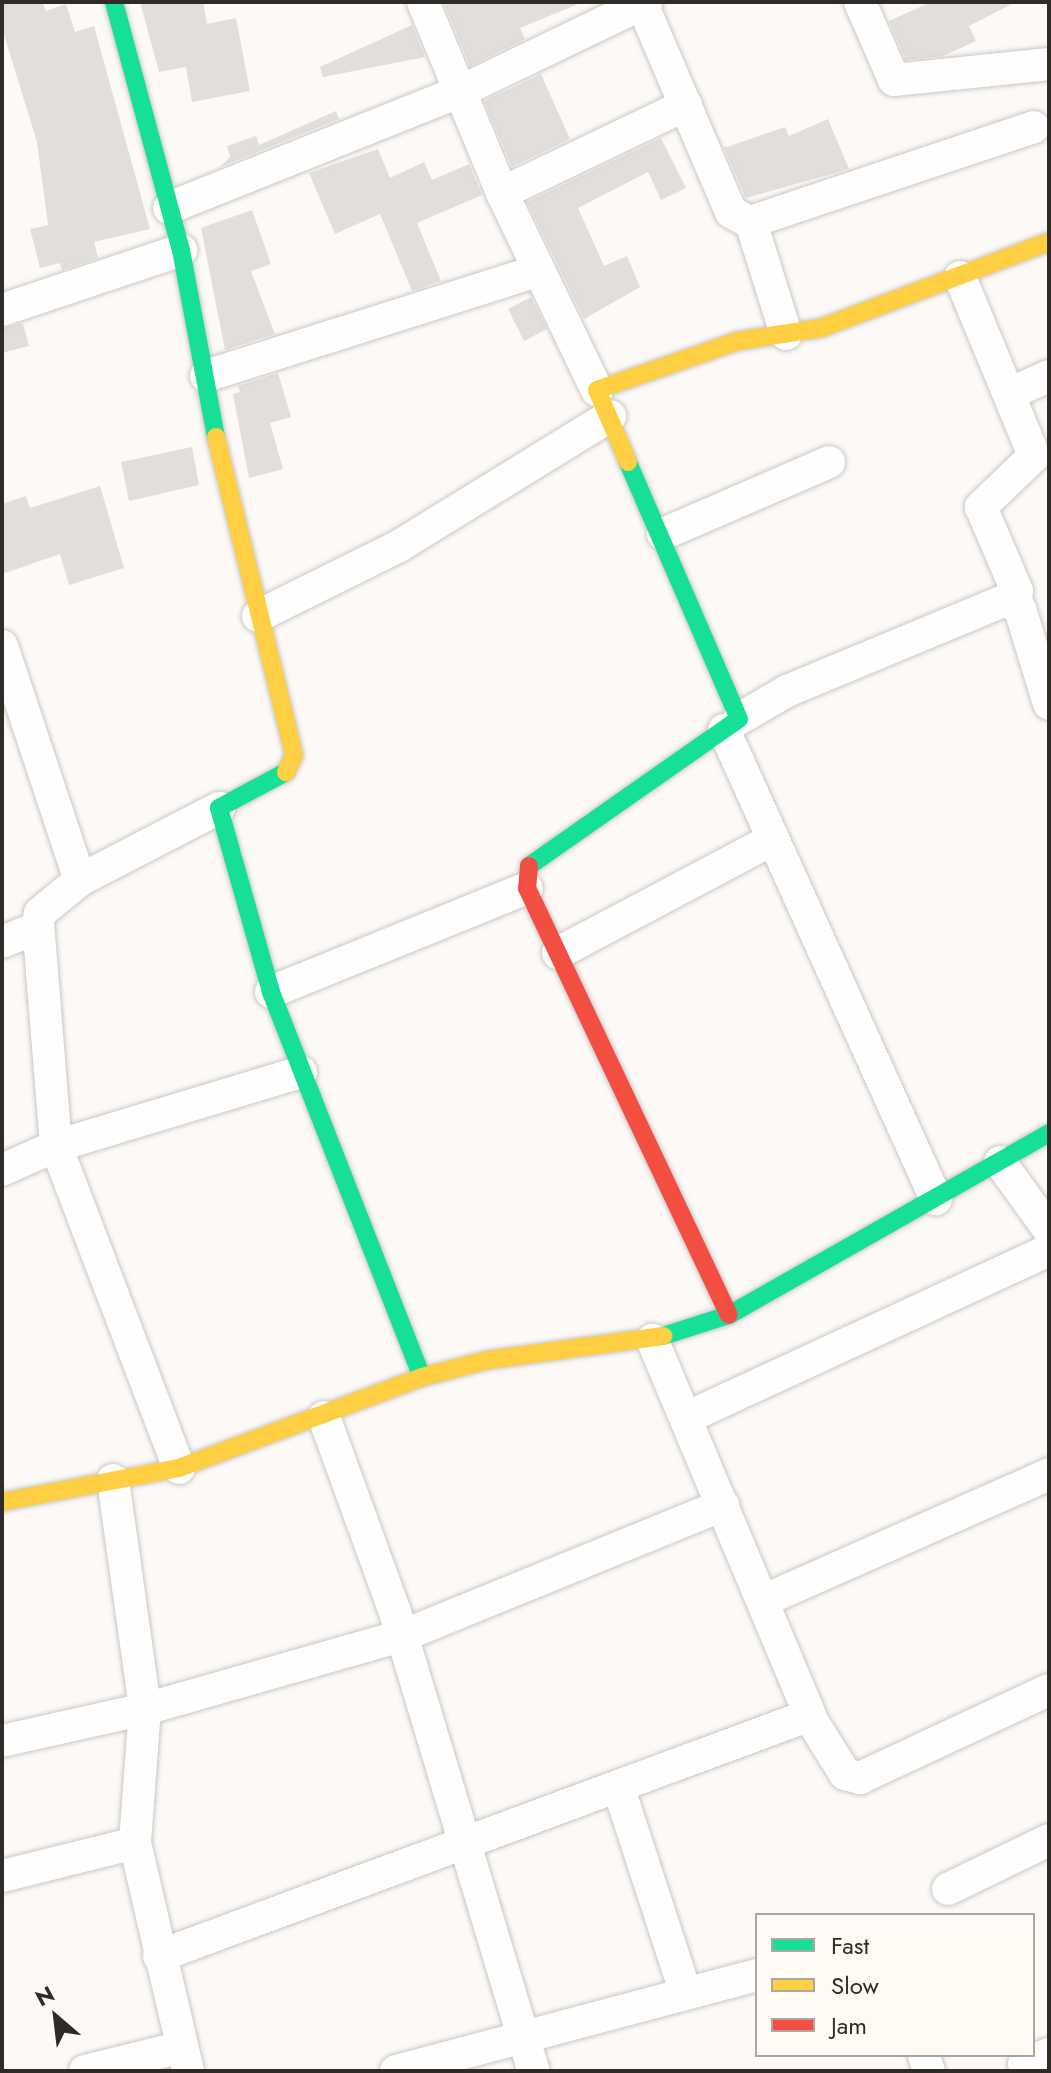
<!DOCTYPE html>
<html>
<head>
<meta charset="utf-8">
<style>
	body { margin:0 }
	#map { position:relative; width:1051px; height:2073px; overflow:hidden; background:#fcf9f6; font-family:Jost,sans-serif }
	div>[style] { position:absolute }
	.building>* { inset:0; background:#e2dedc }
	.roads { filter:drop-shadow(0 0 2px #cac8c4) drop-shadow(0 0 2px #cac8c4) }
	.street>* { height:32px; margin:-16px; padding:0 16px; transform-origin:16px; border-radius:16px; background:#fffefe }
	.fast>* { height:18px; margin:-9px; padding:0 9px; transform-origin:9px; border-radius:9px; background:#16e098 }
	.slow>* { height:18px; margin:-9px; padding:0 9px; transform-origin:9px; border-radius:9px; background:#ffcf43 }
	.jam>* { height:18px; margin:-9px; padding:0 9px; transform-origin:9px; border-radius:9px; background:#f24e42 }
	span { translate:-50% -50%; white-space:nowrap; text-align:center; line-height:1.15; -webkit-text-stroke:7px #fffaf3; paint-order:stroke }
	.frame { position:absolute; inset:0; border:4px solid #2f2c27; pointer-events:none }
	.legend { position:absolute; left:755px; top:1913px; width:280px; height:144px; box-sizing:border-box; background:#fffaf3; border:2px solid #aca8a1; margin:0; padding:10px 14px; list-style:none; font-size:24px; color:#2f2c27 }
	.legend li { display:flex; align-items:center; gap:16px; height:40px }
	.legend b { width:40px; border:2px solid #aca8a1 }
	.north { position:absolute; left:16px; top:1977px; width:80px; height:80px; -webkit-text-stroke:6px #fffaf3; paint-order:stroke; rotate:332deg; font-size:22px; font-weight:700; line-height:32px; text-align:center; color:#2f2c27 }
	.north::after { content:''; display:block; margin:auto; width:28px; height:36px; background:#2f2c27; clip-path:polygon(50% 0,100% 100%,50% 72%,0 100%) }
</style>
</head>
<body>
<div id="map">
	<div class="building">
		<i style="clip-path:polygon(2px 2px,42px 2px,46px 11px,66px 4px,75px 32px,94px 26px,150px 229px,94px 242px,98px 258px,62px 270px,60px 263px,40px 268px,30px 229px,48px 225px,37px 142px,2px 28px)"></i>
		<i style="clip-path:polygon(140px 2px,203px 2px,207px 24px,236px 18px,250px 91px,192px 102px,186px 67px,159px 72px)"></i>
		<i style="clip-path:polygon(583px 2px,520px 28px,525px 39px,470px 66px,444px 3px)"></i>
		<i style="clip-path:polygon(931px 2px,1016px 2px,969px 26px,976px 41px,943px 56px,906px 60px,889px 21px)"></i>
		<i style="clip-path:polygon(412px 25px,425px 57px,323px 77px,320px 67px)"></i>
		<i style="clip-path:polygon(541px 74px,570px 139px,512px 167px,484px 101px)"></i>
		<i style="clip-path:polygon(336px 111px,339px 119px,220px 167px,230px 157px,227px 146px,256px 136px,259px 145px)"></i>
		<i style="clip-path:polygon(828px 119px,849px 169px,746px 198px,724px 148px,785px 127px,789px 136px)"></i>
		<i style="clip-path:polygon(661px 138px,686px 188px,661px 200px,648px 172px,578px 208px,604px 266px,627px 256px,640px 287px,584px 319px,527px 202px)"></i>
		<i style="clip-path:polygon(378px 149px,390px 178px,424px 162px,432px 180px,469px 164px,482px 195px,417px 223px,441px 281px,412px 291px,380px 214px,335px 234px,309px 173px)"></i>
		<i style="clip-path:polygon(252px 210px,271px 264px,251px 271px,275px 334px,225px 350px,201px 228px)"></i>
		<i style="clip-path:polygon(531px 297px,547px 329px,524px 341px,508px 309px)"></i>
		<i style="clip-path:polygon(23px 323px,29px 346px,2px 353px,2px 328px)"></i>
		<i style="clip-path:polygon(278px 373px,291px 417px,270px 423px,283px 469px,249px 478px,233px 394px,240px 392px,238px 386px)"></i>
		<i style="clip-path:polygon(192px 447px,199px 485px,129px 501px,121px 462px)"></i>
		<i style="clip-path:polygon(100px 486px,124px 568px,69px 585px,60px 554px,2px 574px,2px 504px,26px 496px,30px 508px)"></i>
	</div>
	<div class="roads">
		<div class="street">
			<i style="left:423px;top:2px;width:207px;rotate:67.5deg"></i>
			<i style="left:502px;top:193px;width:219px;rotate:64.3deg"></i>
			<i style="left:860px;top:2px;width:85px;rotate:66.4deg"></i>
			<i style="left:894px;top:80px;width:156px;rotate:-5.9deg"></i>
			<i style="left:643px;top:6px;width:224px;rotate:66.9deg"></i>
			<i style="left:731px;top:212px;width:25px;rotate:29deg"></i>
			<i style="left:502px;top:193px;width:204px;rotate:-25.6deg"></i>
			<i style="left:169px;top:208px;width:312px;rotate:-21.8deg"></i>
			<i style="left:459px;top:92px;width:208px;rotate:-25.7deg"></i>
			<i style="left:960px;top:277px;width:194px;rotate:67.5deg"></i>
			<i style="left:1034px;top:456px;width:74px;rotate:136.1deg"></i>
			<i style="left:981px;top:507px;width:91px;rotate:66.8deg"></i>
			<i style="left:1017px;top:591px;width:12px;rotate:95deg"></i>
			<i style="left:2px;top:310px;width:189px;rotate:-18.5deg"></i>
			<i style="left:786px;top:334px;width:110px;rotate:-107.4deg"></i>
			<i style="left:753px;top:229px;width:9px;rotate:-72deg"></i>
			<i style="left:756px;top:220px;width:293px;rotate:-18.5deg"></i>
			<i style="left:206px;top:376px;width:348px;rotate:-17.6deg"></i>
			<i style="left:1009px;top:394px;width:44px;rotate:-24.2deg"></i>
			<i style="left:663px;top:534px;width:181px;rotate:-23.4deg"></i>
			<i style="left:258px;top:616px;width:157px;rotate:-26.4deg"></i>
			<i style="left:399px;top:546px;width:248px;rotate:-31.6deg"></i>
			<i style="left:2px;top:646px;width:247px;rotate:71.6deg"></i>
			<i style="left:739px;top:719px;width:56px;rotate:-30.3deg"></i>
			<i style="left:787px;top:691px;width:237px;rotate:-22.6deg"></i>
			<i style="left:1006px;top:600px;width:17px;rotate:33deg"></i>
			<i style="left:1020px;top:609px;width:99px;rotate:73deg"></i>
			<i style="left:724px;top:730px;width:515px;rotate:65.68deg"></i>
			<i style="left:2px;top:942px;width:38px;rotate:-22deg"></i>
			<i style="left:558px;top:953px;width:243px;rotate:-27.9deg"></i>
			<i style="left:271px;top:992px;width:276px;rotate:-22.1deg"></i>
			<i style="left:1000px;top:1162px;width:84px;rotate:54.2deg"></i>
			<i style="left:2px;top:1170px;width:59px;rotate:-24deg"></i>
			<i style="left:56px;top:1146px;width:256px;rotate:-16.8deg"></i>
			<i style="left:324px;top:1417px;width:208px;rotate:70deg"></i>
			<i style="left:395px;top:1612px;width:480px;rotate:73.2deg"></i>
			<i style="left:688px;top:1417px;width:398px;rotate:-24.8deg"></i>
			<i style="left:179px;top:1468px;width:345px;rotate:-110.9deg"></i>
			<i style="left:56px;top:1146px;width:224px;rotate:-94.6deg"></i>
			<i style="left:38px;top:923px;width:10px;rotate:-79deg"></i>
			<i style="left:40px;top:913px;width:52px;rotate:-39.5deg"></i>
			<i style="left:80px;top:880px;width:157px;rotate:-27.4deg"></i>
			<i style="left:113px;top:1480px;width:231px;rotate:82deg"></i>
			<i style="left:145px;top:1709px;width:134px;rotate:94.3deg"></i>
			<i style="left:135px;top:1843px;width:234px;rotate:76.9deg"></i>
			<i style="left:765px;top:1600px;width:311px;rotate:-23.9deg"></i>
			<i style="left:809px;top:1716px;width:68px;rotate:58.2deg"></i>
			<i style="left:845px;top:1774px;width:16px;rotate:15deg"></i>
			<i style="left:860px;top:1778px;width:208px;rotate:-25deg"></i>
			<i style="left:2px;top:1741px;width:147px;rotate:-12.6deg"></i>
			<i style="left:145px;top:1709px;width:267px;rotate:-15.9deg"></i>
			<i style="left:402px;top:1636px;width:347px;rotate:-22.2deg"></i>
			<i style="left:618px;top:1786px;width:216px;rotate:71.9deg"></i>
			<i style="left:2px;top:1876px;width:137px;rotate:-13.9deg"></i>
			<i style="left:948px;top:1889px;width:112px;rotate:-25.9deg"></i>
			<i style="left:159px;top:1956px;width:694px;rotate:-20.31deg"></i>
			<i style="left:810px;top:1715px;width:407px;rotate:-112.8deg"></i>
			<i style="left:924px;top:2055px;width:17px;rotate:73deg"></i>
			<i style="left:1024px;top:2064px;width:27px;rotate:-22deg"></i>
			<i style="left:85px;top:2071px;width:100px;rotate:-13.9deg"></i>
			<i style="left:396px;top:2071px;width:374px;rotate:-14.9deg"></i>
		</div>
		<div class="fast">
			<i style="left:114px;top:2px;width:257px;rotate:74.9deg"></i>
			<i style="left:181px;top:250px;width:190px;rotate:79.4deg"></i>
			<i style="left:286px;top:772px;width:76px;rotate:151.8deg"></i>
			<i style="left:219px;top:808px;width:191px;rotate:74.2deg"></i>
			<i style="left:271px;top:992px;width:414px;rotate:68.6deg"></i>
			<i style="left:529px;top:866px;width:256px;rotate:-35deg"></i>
			<i style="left:739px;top:719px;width:280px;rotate:-113.4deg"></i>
			<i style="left:663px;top:1336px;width:69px;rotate:-17.7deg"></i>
			<i style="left:729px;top:1315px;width:368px;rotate:-29.6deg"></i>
		</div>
		<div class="slow">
			<i style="left:216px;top:437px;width:327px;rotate:76.2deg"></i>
			<i style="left:294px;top:755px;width:19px;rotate:115deg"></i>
			<i style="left:628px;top:462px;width:78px;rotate:-113.3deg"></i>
			<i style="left:597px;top:390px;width:149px;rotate:-19.2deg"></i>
			<i style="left:738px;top:341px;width:84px;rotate:-8.9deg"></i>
			<i style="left:821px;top:328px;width:244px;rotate:-20.7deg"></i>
			<i style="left:2px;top:1502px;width:180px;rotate:-10.9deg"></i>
			<i style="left:179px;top:1468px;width:259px;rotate:-20.5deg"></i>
			<i style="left:422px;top:1377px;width:68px;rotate:-14.4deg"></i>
			<i style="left:488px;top:1360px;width:177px;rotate:-7.8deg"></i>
		</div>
		<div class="jam">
			<i style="left:529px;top:866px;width:22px;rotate:95deg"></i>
			<i style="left:527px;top:888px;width:472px;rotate:64.7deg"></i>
		</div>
	</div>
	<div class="frame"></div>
	<ul class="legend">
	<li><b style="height:10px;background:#16e098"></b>Fast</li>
	<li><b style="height:10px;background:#ffcf43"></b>Slow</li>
	<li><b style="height:10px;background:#f24e42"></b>Jam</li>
	</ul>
	<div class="north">N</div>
</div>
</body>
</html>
